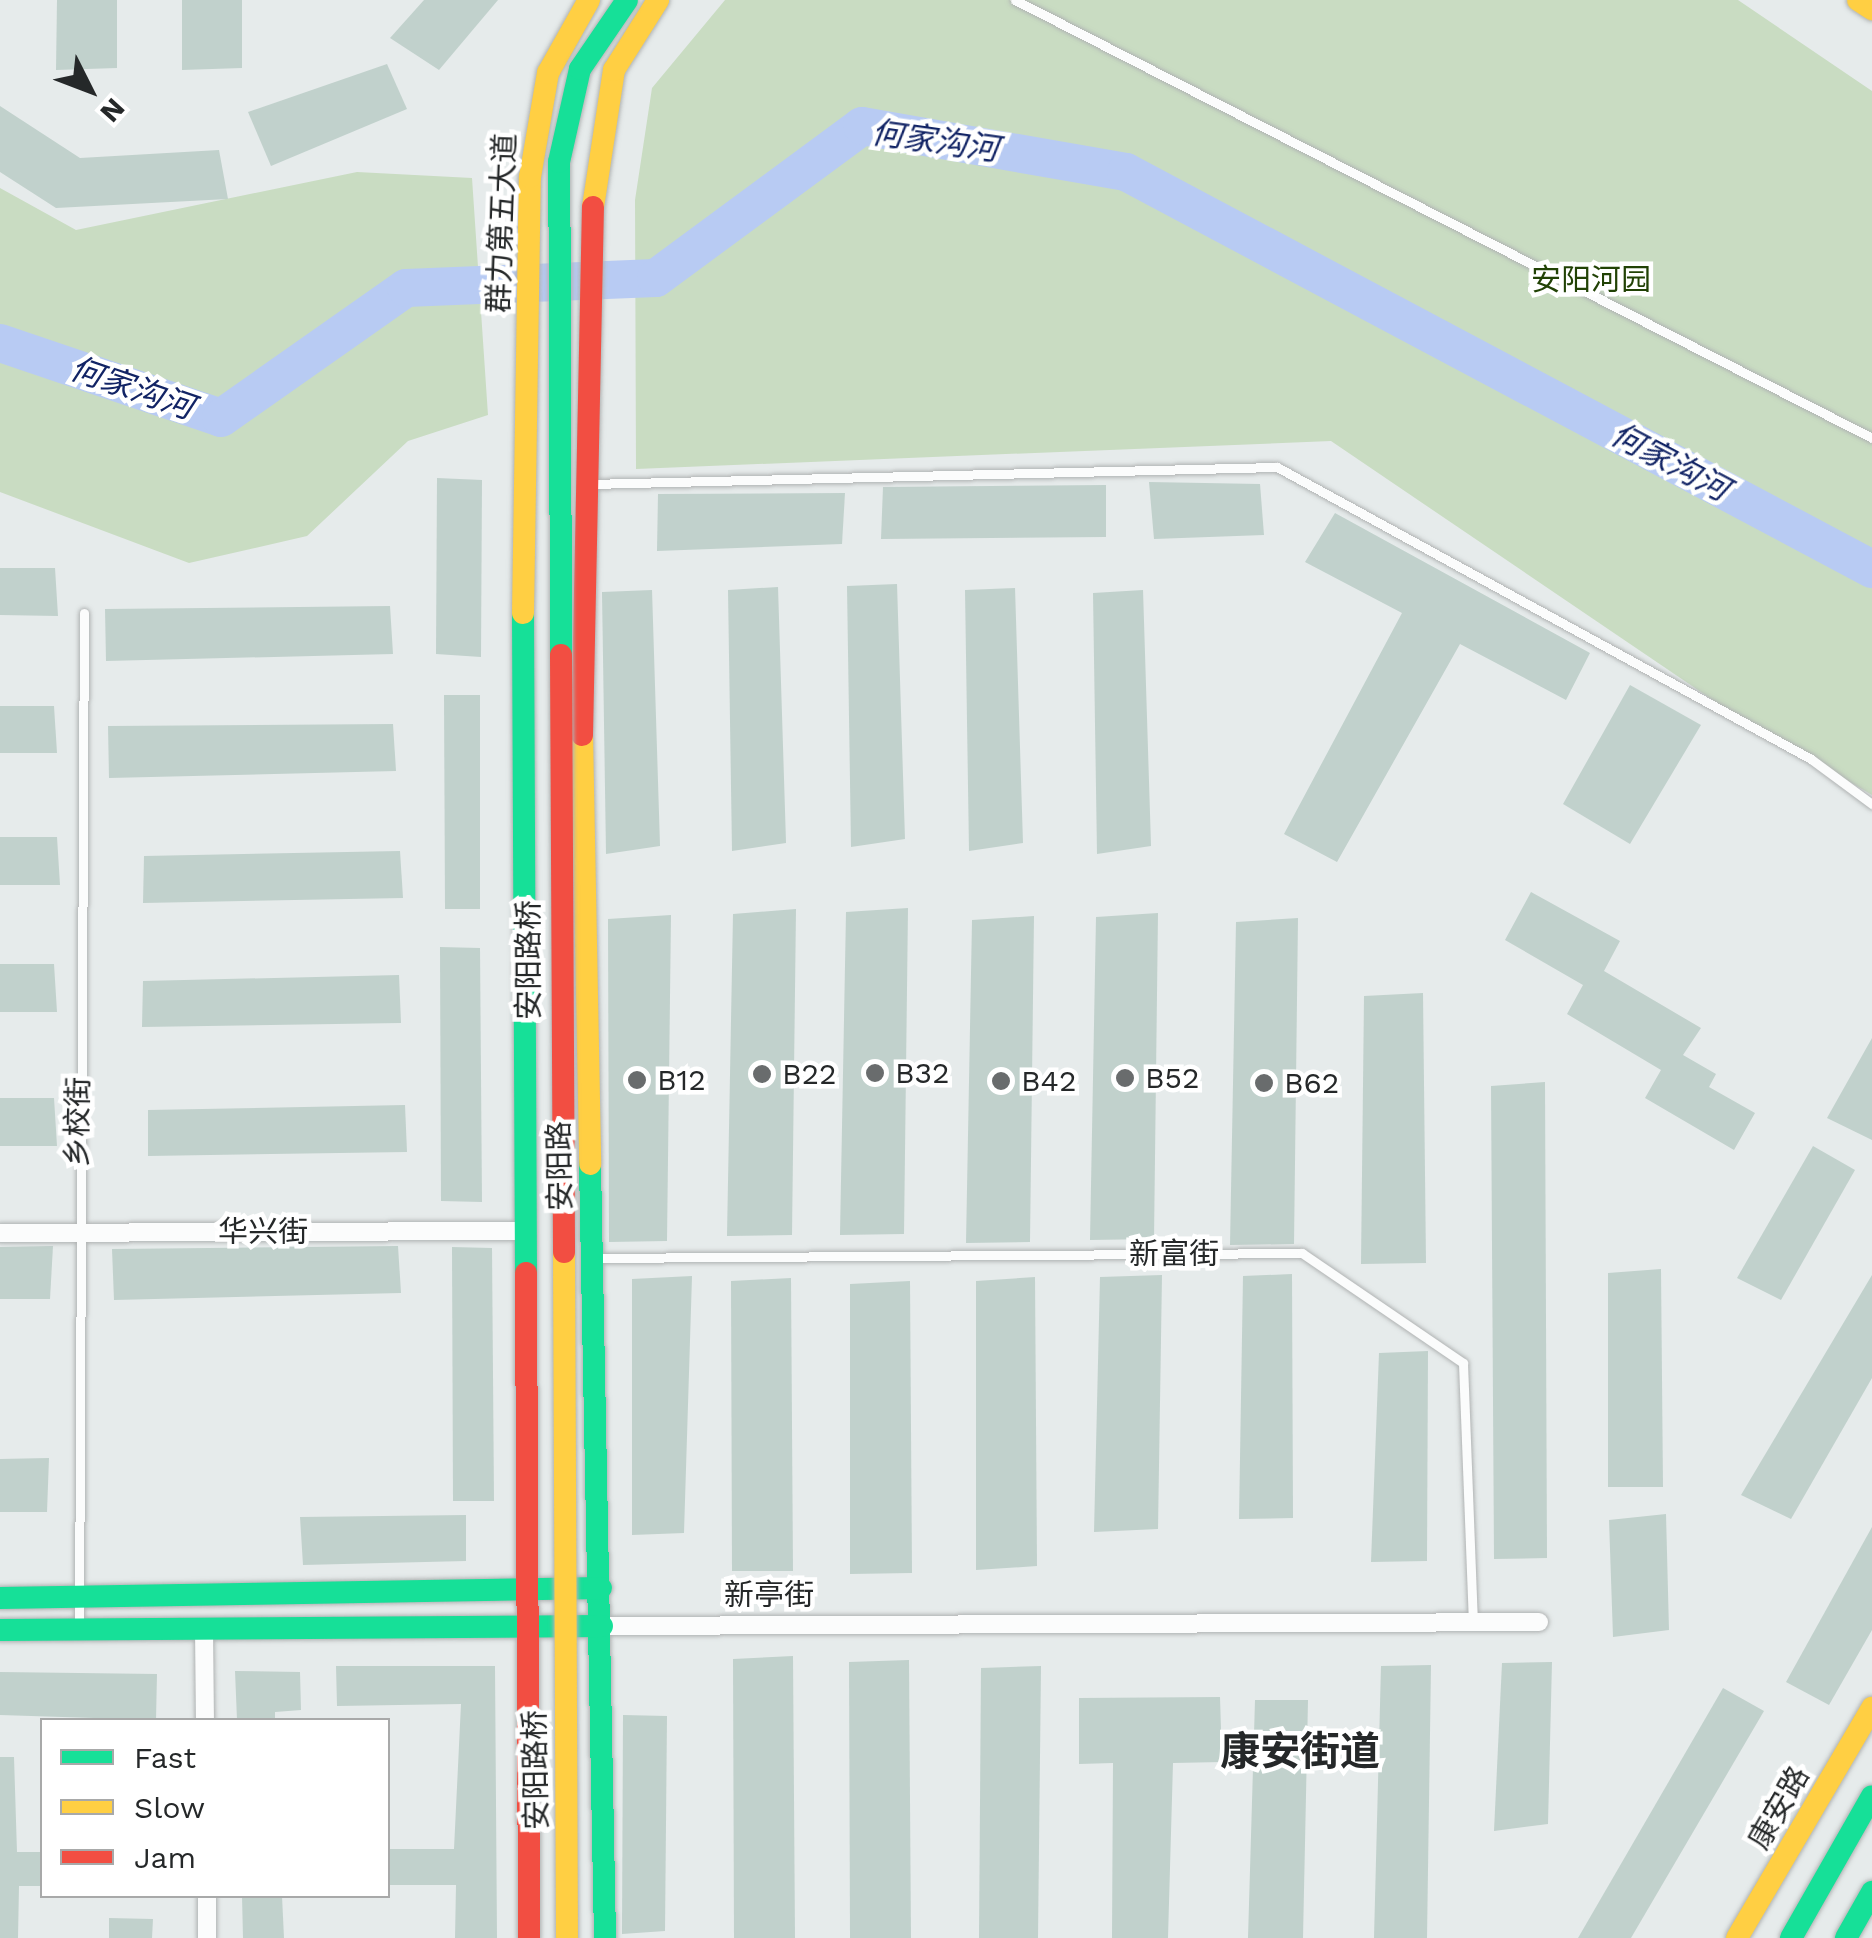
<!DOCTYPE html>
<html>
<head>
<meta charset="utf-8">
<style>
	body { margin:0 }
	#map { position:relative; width:1872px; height:1938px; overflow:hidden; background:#e6ebeb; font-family:"Work Sans","Noto Sans SC",sans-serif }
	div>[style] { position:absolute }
	.green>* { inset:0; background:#c9dcc2 }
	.river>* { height:38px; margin:-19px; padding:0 19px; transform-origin:19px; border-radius:19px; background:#b8cbf3 }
	.building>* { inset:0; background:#c1d1cc }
	.roads { filter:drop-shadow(0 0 2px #b0b3b3) drop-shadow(0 0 2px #b0b3b3) }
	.lane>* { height:9px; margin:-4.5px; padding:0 4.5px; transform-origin:4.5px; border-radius:4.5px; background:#fbfcfc }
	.street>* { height:18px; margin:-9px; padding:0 9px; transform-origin:9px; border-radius:9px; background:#fbfcfc }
	.fast>* { height:22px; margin:-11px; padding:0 11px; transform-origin:11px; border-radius:11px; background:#16e098 }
	.slow>* { height:22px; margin:-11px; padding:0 11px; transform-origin:11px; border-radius:11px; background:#ffcf43 }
	.jam>* { height:22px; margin:-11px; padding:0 11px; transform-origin:11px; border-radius:11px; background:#f24e42 }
	.bridges { filter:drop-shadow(0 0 2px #b0b3b3) drop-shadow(0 0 2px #b0b3b3) }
	.fast-bridge>* { height:22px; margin:-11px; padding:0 11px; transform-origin:11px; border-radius:11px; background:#16e098 }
	.slow-bridge>* { height:22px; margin:-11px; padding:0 11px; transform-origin:11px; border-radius:11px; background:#ffcf43 }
	.jam-bridge>* { height:22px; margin:-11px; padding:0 11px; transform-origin:11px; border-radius:11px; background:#f24e42 }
	.dots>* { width:28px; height:28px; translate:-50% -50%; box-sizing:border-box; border:5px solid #fff; border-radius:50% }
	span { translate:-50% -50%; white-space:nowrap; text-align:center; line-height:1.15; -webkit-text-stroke:9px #fff; paint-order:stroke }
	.street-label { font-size:30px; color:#252829 }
	.park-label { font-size:30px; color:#214205 }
	.poi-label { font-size:30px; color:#252829 }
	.left { translate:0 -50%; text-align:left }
	.water-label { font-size:32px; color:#122465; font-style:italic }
	.district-label { font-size:40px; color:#252829; font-weight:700 }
	.legend { position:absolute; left:40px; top:1718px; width:350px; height:180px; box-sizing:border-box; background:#fff; border:2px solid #a8a9a9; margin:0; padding:12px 18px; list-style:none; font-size:30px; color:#252829 }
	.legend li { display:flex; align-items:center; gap:20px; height:50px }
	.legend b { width:50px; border:2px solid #a8a9a9 }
	.north { position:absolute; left:40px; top:40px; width:100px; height:100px; -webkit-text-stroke:8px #fff; paint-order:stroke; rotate:132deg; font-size:28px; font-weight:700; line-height:40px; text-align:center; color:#252829 }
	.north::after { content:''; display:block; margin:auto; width:35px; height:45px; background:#252829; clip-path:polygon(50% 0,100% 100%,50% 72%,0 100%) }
</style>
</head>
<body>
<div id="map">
	<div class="green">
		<i style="clip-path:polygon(725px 0,1738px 0,1872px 91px,1872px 795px,1723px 707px,1331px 441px,636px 469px,635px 200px,652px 88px)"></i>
		<i style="clip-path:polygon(357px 172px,472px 178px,488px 415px,408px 441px,307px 536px,189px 563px,0 492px,0 188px,76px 230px)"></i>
	</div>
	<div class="river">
		<i style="left:0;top:343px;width:233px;rotate:18.7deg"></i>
		<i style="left:221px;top:418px;width:226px;rotate:-35.1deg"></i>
		<i style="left:406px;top:288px;width:250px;rotate:-2.3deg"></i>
		<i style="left:656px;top:278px;width:256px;rotate:-36.4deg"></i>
		<i style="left:862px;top:126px;width:268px;rotate:9.9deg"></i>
		<i style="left:1126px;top:172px;width:845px;rotate:28.02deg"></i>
	</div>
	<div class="building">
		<i style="clip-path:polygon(57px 0,117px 0,117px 68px,56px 70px)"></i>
		<i style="clip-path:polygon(182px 0,242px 0,242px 68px,182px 70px)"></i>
		<i style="clip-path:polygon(424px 0,498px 0,439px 70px,390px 38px)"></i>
		<i style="clip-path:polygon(387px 64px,407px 109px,271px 166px,248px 112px)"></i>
		<i style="clip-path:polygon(0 106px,80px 158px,219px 150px,228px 199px,56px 208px,0 172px)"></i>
		<i style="clip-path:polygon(437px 478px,482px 480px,481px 657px,436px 654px)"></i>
		<i style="clip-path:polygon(1149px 482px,1260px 484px,1264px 535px,1154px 539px)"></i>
		<i style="clip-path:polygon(1106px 485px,1106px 537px,881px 539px,883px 487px)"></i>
		<i style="clip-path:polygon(845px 493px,842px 544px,657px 551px,658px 494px)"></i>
		<i style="clip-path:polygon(1335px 513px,1590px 653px,1566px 700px,1460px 644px,1337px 862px,1284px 834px,1402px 613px,1305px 562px)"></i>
		<i style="clip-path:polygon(0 568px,55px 568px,58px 616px,0 615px)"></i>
		<i style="clip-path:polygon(897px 584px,905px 839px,851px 847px,847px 586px)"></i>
		<i style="clip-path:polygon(778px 587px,786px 843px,732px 851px,728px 590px)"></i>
		<i style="clip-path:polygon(1015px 588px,1023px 843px,969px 851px,965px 590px)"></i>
		<i style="clip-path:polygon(652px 590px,660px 846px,606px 854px,602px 592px)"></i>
		<i style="clip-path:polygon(1143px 590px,1151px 846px,1097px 854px,1093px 593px)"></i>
		<i style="clip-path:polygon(390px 606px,393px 654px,106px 661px,105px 609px)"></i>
		<i style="clip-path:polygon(1630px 685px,1701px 725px,1630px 844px,1563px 804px)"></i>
		<i style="clip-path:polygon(444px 695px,480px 695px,480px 909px,445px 909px)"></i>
		<i style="clip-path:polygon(0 706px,54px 706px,57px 753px,0 753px)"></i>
		<i style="clip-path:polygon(393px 724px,396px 771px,109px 778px,108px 726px)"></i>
		<i style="clip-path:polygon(0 837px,57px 837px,60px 885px,0 885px)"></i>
		<i style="clip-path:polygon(400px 851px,403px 898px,143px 903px,144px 856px)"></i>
		<i style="clip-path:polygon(1531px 892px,1620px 941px,1604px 971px,1701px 1028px,1683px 1055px,1716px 1074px,1709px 1087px,1755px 1113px,1734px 1150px,1645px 1098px,1661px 1070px,1567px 1014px,1583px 985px,1505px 940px)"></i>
		<i style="clip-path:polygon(908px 908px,904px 1234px,840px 1235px,846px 912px)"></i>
		<i style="clip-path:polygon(796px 909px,792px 1235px,727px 1236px,733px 914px)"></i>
		<i style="clip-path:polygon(1158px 913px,1154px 1239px,1090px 1240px,1096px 917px)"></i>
		<i style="clip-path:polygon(671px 915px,667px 1241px,609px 1242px,608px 919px)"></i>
		<i style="clip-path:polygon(1034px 916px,1030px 1242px,966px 1243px,972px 920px)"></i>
		<i style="clip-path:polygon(1298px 918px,1294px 1244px,1230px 1245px,1236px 922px)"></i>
		<i style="clip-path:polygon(440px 947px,480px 948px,482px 1202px,441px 1201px)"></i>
		<i style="clip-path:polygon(0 964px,54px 964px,57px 1012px,0 1012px)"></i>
		<i style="clip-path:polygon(399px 975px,401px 1023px,142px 1027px,143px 981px)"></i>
		<i style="clip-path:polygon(1423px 993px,1426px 1263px,1361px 1264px,1364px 996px)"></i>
		<i style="clip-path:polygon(1872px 1038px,1872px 1140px,1827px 1118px)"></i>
		<i style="clip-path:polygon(1545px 1082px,1547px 1558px,1494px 1559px,1491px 1086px)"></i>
		<i style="clip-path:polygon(0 1098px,54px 1098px,57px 1146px,0 1146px)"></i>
		<i style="clip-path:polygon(405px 1105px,407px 1152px,148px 1156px,148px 1110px)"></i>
		<i style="clip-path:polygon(1813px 1146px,1855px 1170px,1781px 1300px,1737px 1278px)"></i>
		<i style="clip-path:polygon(53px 1246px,50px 1299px,0 1299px,0 1247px)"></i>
		<i style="clip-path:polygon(398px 1246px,401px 1293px,114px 1300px,112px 1249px)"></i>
		<i style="clip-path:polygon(452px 1247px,492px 1248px,494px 1501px,453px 1501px)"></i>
		<i style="clip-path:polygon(1661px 1269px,1663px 1487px,1608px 1487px,1608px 1273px)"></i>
		<i style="clip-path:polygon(1292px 1274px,1293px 1518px,1239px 1519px,1243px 1276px)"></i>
		<i style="clip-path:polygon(1162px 1275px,1158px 1529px,1094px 1532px,1100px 1277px)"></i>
		<i style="clip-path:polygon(1872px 1275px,1872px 1378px,1791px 1519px,1741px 1495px)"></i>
		<i style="clip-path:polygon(692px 1276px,684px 1533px,632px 1535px,632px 1279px)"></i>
		<i style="clip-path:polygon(1035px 1277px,1037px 1566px,976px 1570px,976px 1281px)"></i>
		<i style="clip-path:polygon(791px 1278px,793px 1571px,732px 1571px,731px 1281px)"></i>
		<i style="clip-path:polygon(910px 1281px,912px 1573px,850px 1574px,850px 1284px)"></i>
		<i style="clip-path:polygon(1428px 1351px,1427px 1561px,1371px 1562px,1379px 1353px)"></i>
		<i style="clip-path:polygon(49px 1458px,47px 1512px,0 1512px,0 1459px)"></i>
		<i style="clip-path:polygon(1666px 1514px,1669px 1630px,1613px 1637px,1609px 1520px)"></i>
		<i style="clip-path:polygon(466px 1515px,466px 1561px,303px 1565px,300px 1517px)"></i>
		<i style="clip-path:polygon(1872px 1527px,1872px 1630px,1829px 1705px,1786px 1682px)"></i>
		<i style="clip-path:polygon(793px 1656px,795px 1938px,734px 1938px,733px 1659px)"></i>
		<i style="clip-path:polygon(909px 1660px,911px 1938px,850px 1938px,849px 1662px)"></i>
		<i style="clip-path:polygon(1552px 1662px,1548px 1824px,1494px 1831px,1502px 1663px)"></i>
		<i style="clip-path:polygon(1431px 1665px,1427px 1938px,1374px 1938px,1381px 1666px)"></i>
		<i style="clip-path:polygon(336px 1666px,495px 1666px,497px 1938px,455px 1938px,456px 1885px,388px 1885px,388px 1849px,454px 1849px,461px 1704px,337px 1706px)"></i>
		<i style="clip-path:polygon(1041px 1666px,1038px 1938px,979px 1938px,981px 1668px)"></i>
		<i style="clip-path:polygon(235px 1671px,300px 1672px,301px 1710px,275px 1712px,275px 1720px,237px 1720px)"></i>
		<i style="clip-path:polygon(0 1672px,157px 1674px,156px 1720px,0 1715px)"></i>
		<i style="clip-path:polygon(1723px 1688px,1764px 1711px,1631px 1938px,1578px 1938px)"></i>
		<i style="clip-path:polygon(1220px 1697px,1222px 1762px,1173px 1763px,1168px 1938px,1112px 1938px,1113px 1763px,1079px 1764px,1079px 1698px)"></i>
		<i style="clip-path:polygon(1255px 1700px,1308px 1700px,1303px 1938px,1248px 1938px)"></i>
		<i style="clip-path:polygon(623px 1715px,667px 1716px,665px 1931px,622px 1934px)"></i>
		<i style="clip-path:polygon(0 1757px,14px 1757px,17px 1852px,42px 1852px,42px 1886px,19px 1886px,18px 1938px,0 1938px)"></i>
		<i style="clip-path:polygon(242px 1896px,282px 1896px,284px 1938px,243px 1938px)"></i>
		<i style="clip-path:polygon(109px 1918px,153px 1919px,152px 1938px,109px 1938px)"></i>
	</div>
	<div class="roads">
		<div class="lane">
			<i style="left:1015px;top:0;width:962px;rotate:27.07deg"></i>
			<i style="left:590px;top:484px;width:687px;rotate:-1.42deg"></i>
			<i style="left:1277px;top:467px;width:609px;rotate:28.67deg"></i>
			<i style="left:1811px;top:759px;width:76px;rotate:36.4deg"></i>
			<i style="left:594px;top:1258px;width:708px;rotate:-0.4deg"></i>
			<i style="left:1302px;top:1253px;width:195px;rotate:34.3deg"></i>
			<i style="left:1463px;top:1363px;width:259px;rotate:87.8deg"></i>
			<i style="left:79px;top:1627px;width:1014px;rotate:-89.72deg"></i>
		</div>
		<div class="street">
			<i style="left:0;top:1233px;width:527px;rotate:-0.22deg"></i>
			<i style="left:602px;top:1626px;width:937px;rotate:-0.24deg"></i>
			<i style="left:204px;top:1629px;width:91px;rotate:89.4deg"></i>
			<i style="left:207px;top:1896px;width:42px;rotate:90deg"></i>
		</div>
		<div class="fast">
			<i style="left:523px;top:613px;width:660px;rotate:89.74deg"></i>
			<i style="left:590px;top:1164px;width:774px;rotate:88.89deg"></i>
			<i style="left:0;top:1598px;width:601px;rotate:-0.95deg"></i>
			<i style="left:0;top:1630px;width:602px;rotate:-0.38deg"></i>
			<i style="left:1791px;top:1938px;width:163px;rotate:-60.3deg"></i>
			<i style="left:1846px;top:1938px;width:53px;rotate:-60.5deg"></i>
		</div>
		<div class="slow">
			<i style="left:1858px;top:0;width:17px;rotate:33deg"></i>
			<i style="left:593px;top:207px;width:139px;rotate:-81.3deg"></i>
			<i style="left:614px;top:70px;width:83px;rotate:-57.8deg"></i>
			<i style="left:523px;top:613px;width:436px;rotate:-89.1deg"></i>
			<i style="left:530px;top:177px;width:106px;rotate:-80.2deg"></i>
			<i style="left:548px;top:73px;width:84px;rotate:-60.7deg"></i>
			<i style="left:582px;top:735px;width:429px;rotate:88.9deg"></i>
			<i style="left:1737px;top:1938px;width:267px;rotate:-59.6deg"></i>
		</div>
		<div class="jam">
			<i style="left:582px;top:735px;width:528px;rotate:-88.81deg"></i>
			<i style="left:526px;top:1273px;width:665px;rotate:89.74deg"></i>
		</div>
	</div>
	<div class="bridges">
		<div class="fast-bridge">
			<i style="left:561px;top:655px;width:493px;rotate:-90.2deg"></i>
			<i style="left:559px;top:162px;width:95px;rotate:-77.3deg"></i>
			<i style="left:580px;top:69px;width:83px;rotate:-55.7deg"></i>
		</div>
		<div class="slow-bridge">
			<i style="left:564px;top:1252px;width:686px;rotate:89.75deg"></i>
		</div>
		<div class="jam-bridge">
			<i style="left:561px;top:655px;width:597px;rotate:89.71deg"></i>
		</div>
	</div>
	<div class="dots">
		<i style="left:875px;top:1073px;background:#696c6d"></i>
		<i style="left:762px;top:1074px;background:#696c6d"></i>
		<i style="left:1125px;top:1078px;background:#696c6d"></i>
		<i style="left:637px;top:1080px;background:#696c6d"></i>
		<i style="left:1001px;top:1081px;background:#696c6d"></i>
		<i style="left:1264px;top:1083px;background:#696c6d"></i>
	</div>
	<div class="street-label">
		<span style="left:502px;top:223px;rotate:-88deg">群力第五大道</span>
		<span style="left:529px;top:960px;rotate:-90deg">安阳路桥</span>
		<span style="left:78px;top:1122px;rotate:-89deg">乡校街</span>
		<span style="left:560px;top:1166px;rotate:-91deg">安阳路</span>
		<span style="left:263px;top:1232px">华兴街</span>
		<span style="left:1174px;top:1254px">新富街</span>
		<span style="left:769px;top:1595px">新亭街</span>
		<span style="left:536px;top:1770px;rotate:-91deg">安阳路桥</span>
		<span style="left:1779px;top:1808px;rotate:-60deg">康安路</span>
	</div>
	<div class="park-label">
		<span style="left:1591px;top:280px">安阳河园</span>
	</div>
	<div class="poi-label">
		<span class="left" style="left:895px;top:1073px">B32</span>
		<span class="left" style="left:782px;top:1074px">B22</span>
		<span class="left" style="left:1145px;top:1078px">B52</span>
		<span class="left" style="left:657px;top:1080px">B12</span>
		<span class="left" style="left:1021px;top:1081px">B42</span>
		<span class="left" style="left:1284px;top:1083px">B62</span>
	</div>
	<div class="water-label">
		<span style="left:935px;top:141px;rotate:8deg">何家沟河</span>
		<span style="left:132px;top:388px;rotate:19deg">何家沟河</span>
		<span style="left:1670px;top:462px;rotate:28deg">何家沟河</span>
	</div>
	<div class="district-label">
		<span style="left:1300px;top:1752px">康安街道</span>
	</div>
	<ul class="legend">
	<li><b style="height:12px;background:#16e098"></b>Fast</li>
	<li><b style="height:12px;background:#ffcf43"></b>Slow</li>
	<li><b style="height:12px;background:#f24e42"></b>Jam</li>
	</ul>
	<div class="north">N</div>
</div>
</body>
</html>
